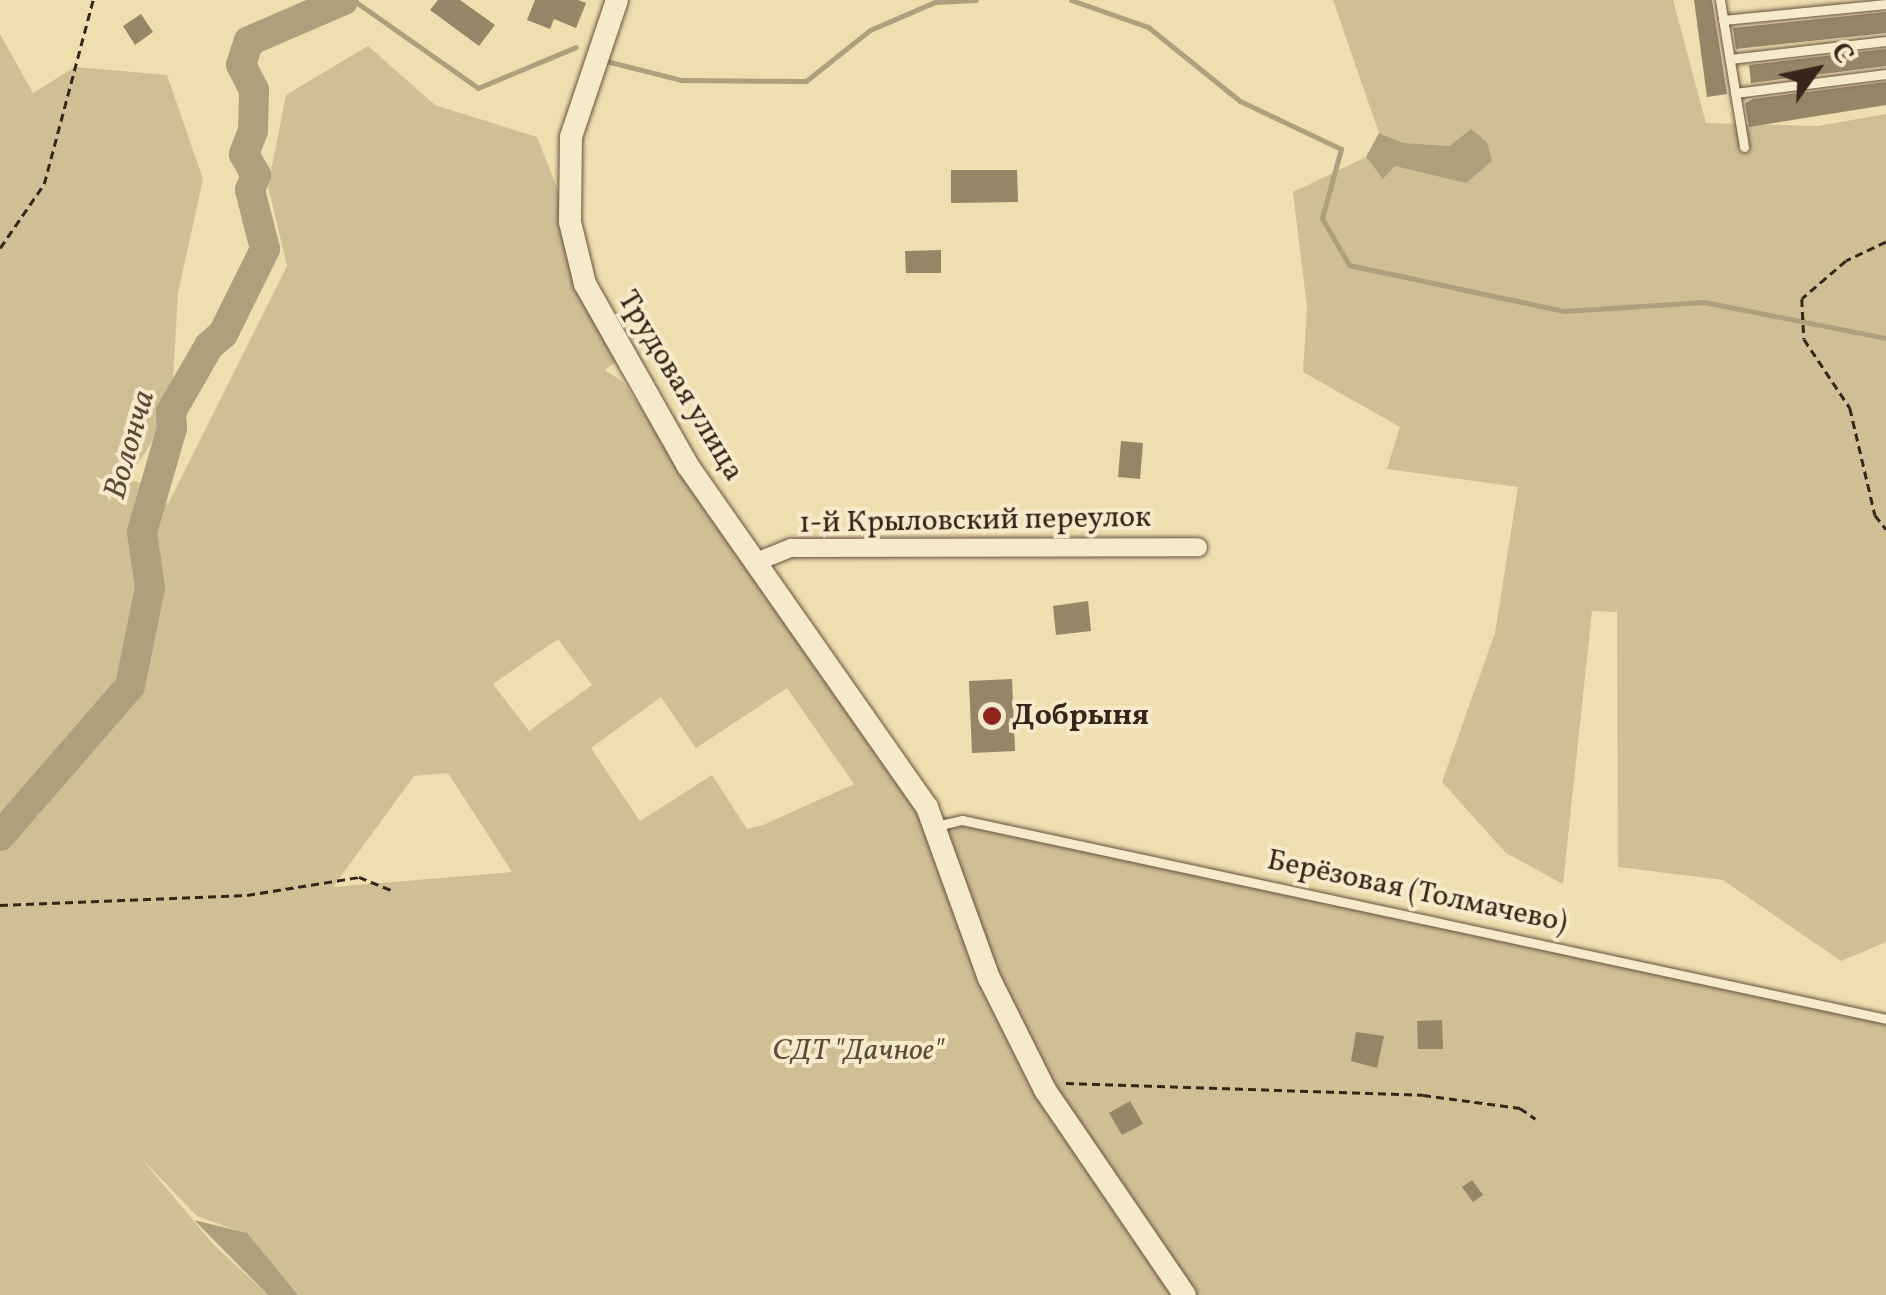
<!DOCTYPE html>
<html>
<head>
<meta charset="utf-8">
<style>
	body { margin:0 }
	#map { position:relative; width:1886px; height:1295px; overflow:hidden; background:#efdeae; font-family:Vollkorn,serif }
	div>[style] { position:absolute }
	.green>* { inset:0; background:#d0bf95 }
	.water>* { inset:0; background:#b09f7c }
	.stream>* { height:5px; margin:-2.5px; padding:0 2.5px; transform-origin:2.5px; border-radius:2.5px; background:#b09f7c }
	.river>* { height:30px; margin:-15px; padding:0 15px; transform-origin:15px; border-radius:15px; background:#b09f7c }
	.building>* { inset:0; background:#978567 }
	.path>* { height:2.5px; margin-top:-1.25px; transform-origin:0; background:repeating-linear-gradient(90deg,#37251b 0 8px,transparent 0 13px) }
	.roads { filter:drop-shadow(0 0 2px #655340) drop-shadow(0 0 2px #655340) }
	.service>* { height:9px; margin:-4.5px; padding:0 4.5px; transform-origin:4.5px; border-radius:4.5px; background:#f5eaca }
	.minor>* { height:18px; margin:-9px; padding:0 9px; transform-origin:9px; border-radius:9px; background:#f5eaca }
	.tertiary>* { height:22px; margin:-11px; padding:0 11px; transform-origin:11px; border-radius:11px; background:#f5eaca }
	.dots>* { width:28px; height:28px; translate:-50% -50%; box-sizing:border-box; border:5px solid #f5eaca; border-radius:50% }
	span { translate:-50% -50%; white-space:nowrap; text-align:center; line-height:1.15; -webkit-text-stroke:8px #f5eaca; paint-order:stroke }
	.street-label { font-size:30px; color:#37251b }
	.poi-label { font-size:30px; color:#37251b; font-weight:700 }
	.left { translate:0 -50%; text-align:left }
	.park-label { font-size:30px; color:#5d4c3a; font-style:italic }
	.water-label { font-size:32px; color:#5b4a38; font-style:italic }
	.north { position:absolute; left:1766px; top:20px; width:100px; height:100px; -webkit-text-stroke:8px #f5eaca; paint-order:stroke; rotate:57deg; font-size:28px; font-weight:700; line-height:40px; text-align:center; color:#37251b }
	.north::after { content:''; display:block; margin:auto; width:35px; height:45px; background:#37251b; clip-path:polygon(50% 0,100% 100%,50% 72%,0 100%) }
</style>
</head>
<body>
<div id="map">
	<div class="green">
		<i style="clip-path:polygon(1333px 0,1673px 0,1706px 123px,1818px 126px,1886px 114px,1886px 942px,1841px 961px,1723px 880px,1618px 867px,1617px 612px,1592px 611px,1563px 884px,1506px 853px,1442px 782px,1495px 633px,1518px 487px,1387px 469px,1400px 427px,1303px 372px,1307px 307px,1293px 192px,1366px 157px,1383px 179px,1395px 166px,1423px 170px,1450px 146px,1404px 143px,1379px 133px)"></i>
		<i style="clip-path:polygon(evenodd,0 34px,33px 93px,75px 67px,167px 75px,203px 179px,178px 293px,171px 412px,128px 479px,149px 486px,168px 504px,287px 266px,268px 186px,286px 95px,368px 46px,435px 105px,537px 137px,623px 356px,605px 370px,623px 382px,790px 631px,929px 817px,963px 817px,1886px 1019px,1886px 1295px,298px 1295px,247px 1234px,197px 1216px,141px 1158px,213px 1244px,268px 1295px,0 1295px,0 34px,558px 639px,592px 685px,529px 731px,493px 684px,558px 639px,0 34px,787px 688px,854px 784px,763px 825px,747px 829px,712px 775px,640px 821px,591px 748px,661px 697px,696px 748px,787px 688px,0 34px,448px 773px,512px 872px,333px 887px,414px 776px,448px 773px)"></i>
	</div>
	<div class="water">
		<i style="clip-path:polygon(1471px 129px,1487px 142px,1492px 161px,1466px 183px,1395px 166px,1383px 179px,1366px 157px,1379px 133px,1404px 143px,1450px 146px)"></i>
		<i style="clip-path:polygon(194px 1220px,247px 1233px,298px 1295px,268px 1295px)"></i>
	</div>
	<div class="stream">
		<i style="left:353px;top:0;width:153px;rotate:35.1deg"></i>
		<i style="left:478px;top:88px;width:106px;rotate:-22.7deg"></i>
		<i style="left:1071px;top:0;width:82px;rotate:19.3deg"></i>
		<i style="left:1148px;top:27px;width:118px;rotate:38.8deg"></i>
		<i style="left:1240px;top:101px;width:112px;rotate:25.4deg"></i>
		<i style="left:1341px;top:149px;width:72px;rotate:105.4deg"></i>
		<i style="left:1322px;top:218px;width:54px;rotate:60.1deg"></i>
		<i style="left:1349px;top:265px;width:220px;rotate:12.1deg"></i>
		<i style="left:1564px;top:311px;width:140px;rotate:-3.7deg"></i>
		<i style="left:1704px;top:302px;width:186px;rotate:11.2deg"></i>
		<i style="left:610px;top:62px;width:73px;rotate:14.2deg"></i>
		<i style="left:681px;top:80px;width:125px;rotate:0.5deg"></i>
		<i style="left:806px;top:81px;width:82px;rotate:-38.6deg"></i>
		<i style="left:870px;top:30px;width:71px;rotate:-23.3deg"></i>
		<i style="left:935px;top:2px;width:41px;rotate:-2.8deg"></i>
	</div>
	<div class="river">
		<i style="left:0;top:836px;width:198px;rotate:-49.1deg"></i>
		<i style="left:130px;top:686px;width:100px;rotate:-78.5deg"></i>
		<i style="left:150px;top:588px;width:57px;rotate:-98.1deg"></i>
		<i style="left:142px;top:532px;width:108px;rotate:-73.9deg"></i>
		<i style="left:172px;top:428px;width:16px;rotate:-94deg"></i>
		<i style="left:171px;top:412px;width:76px;rotate:-60.1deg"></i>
		<i style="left:209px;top:346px;width:18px;rotate:-41deg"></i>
		<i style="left:223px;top:334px;width:95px;rotate:-63.7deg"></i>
		<i style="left:265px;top:249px;width:61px;rotate:-104.3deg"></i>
		<i style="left:250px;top:190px;width:16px;rotate:-68deg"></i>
		<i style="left:256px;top:175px;width:24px;rotate:-120deg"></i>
		<i style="left:244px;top:154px;width:25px;rotate:-69deg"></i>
		<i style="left:253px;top:131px;width:41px;rotate:-88.6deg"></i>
		<i style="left:254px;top:90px;width:28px;rotate:-117deg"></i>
		<i style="left:241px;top:65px;width:25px;rotate:-72deg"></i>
		<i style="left:249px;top:41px;width:103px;rotate:-23.3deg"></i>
	</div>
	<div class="building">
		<i style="clip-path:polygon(438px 0,460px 0,495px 25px,479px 46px,430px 10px)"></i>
		<i style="clip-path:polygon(535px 0,578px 0,586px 3px,576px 28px,554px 19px,550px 29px,527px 20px)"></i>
		<i style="clip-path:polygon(1694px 0,1712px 0,1727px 94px,1707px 97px)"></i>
		<i style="clip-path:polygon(1886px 12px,1886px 33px,1736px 49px,1733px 28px)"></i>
		<i style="clip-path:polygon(141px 14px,153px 32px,135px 45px,123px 26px)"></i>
		<i style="clip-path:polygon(1886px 49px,1886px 66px,1751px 83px,1749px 65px)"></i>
		<i style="clip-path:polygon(1886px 82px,1886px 105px,1749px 127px,1745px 103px,1753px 99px)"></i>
		<i style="clip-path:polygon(951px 170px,1017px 170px,1018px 202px,951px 203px)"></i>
		<i style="clip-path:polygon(941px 250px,941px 273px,906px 273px,905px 251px)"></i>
		<i style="clip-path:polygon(1121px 441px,1143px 443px,1140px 479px,1118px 477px)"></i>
		<i style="clip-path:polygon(1088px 601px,1091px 631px,1056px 635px,1053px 606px)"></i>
		<i style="clip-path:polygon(1012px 679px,1015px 751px,972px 753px,969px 681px)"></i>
		<i style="clip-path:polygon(1442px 1020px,1443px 1049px,1418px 1049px,1417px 1021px)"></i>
		<i style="clip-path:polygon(1356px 1032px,1384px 1036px,1377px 1068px,1351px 1061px)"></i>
		<i style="clip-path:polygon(1130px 1101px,1143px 1124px,1122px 1135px,1109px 1113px)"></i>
		<i style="clip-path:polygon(1472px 1180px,1483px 1195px,1473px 1202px,1462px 1187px)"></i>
	</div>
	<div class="path">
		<i style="left:1886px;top:242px;width:44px;rotate:154.6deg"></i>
		<i style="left:1846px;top:261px;width:58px;rotate:139.2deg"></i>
		<i style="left:1802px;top:299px;width:40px;rotate:87.1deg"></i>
		<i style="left:1804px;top:339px;width:83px;rotate:56.3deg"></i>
		<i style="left:1850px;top:408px;width:110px;rotate:76.8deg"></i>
		<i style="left:1875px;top:515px;width:18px;rotate:52deg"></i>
		<i style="left:0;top:248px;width:78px;rotate:-55.5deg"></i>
		<i style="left:44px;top:184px;width:190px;rotate:-75.1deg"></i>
		<i style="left:0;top:905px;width:247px;rotate:-2.3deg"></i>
		<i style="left:247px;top:895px;width:113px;rotate:-9.1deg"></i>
		<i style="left:359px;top:877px;width:37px;rotate:22deg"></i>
		<i style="left:1066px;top:1083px;width:357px;rotate:1.9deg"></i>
		<i style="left:1423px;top:1095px;width:98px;rotate:7.6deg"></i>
		<i style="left:1520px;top:1108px;width:19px;rotate:35deg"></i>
	</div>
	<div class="roads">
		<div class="service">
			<i style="left:1720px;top:0;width:149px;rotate:80.7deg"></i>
			<i style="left:1723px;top:20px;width:164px;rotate:-5.6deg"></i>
			<i style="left:1730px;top:59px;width:157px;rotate:-6.6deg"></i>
			<i style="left:1735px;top:93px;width:152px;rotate:-7.2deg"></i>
			<i style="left:936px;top:826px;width:27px;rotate:-13deg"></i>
			<i style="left:962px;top:820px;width:945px;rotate:12.15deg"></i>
		</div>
		<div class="minor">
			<i style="left:756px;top:562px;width:38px;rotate:-22deg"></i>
			<i style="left:791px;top:548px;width:407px;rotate:-0.1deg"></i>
		</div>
		<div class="tertiary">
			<i style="left:617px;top:0;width:145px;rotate:108.6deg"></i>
			<i style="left:571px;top:137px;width:85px;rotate:90.7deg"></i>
			<i style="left:570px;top:222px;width:64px;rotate:76.4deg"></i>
			<i style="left:585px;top:284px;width:209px;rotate:60.5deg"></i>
			<i style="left:688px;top:466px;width:416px;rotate:55deg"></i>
			<i style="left:927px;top:807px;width:182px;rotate:70.1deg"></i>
			<i style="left:989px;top:978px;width:125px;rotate:63.4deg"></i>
			<i style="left:1045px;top:1090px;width:248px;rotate:55.7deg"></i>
		</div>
	</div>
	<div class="dots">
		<i style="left:992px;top:716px;background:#8f2418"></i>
	</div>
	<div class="street-label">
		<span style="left:680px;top:386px;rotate:59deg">Трудовая улица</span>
		<span style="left:975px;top:521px;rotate:-1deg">1-й Крыловский переулок</span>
		<span style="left:1417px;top:892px;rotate:12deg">Берёзовая (Толмачево)</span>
	</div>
	<div class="poi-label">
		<span class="left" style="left:1012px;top:716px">Добрыня</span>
	</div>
	<div class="park-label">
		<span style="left:858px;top:1051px">СДТ "Дачное"</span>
	</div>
	<div class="water-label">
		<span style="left:131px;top:445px;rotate:-74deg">Волонча</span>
	</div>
	<div class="north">С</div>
</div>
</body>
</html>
